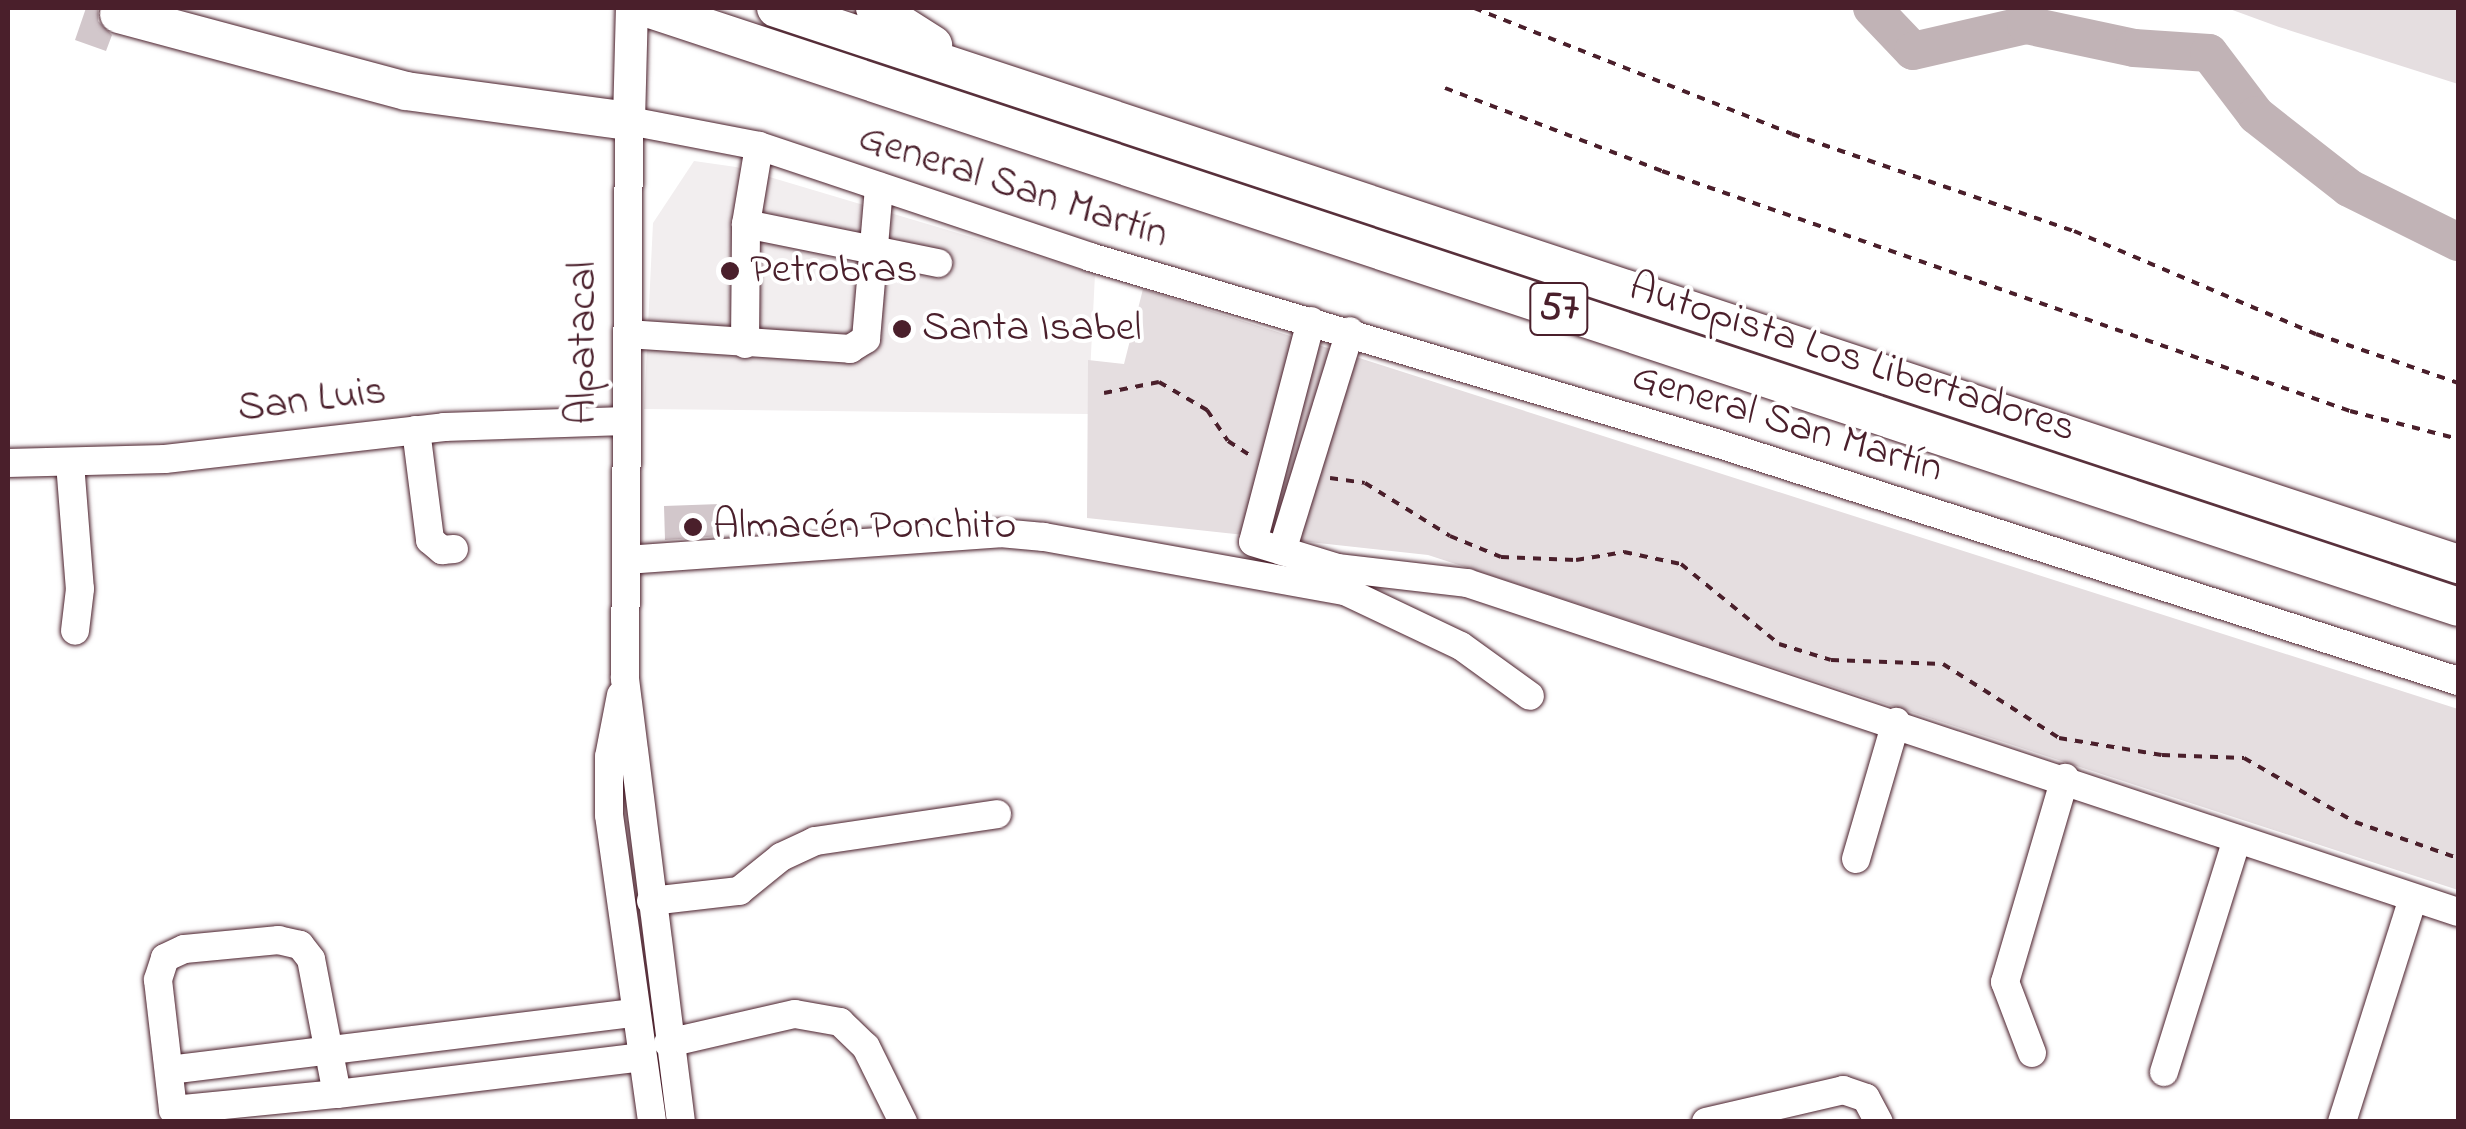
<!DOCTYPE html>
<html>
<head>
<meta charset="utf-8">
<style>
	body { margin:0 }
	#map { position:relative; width:2466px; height:1129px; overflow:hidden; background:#fff; font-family:"Indie Flower",sans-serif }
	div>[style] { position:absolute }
	.built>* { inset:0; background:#f2eeef }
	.green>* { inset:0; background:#e5dee0 }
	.river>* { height:38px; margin:-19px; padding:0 19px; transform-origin:19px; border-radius:19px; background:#c1b3b6 }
	.building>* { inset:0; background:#d2c7cb }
	.path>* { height:4px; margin-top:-2px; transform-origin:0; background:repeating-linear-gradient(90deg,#4a1f2b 0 8px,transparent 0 16px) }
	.roads { filter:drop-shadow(0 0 2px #4a1f2b) drop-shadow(0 0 2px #4a1f2b) }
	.minor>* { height:28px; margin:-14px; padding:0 14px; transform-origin:14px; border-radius:14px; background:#fff }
	.major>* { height:32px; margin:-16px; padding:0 16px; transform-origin:16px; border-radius:16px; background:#fff }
	.highway>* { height:38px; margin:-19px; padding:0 19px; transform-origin:19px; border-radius:19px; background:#fff }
	.dots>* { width:28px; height:28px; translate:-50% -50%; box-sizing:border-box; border:5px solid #fff; border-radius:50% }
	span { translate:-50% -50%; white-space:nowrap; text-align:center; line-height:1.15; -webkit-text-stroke:8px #fff; paint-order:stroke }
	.shield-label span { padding:2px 8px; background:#fff; border:2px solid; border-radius:8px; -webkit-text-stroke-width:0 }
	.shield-label { font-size:40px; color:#4a1f2b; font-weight:700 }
	.street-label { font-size:42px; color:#4a1f2b }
	.poi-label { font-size:42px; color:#4a1f2b }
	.left { translate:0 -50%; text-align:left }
	.frame { position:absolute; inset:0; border:10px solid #4a1f2b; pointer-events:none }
</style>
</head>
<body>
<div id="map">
	<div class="built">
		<i style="clip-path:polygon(694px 161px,736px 167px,1095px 274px,1088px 414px,644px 409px,653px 223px)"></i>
	</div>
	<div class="green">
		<i style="clip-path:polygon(2227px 8px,2458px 8px,2458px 84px,2279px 27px)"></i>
		<i style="clip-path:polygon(1143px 289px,2458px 709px,2458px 890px,1428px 555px,1087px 518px,1088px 360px,1124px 364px)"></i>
	</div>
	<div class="river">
		<i style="left:1872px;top:8px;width:59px;rotate:46.4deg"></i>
		<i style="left:1913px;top:51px;width:116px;rotate:-13deg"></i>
		<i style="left:2026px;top:25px;width:110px;rotate:12deg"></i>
		<i style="left:2134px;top:48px;width:75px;rotate:3.8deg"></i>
		<i style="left:2209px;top:53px;width:78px;rotate:52.8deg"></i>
		<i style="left:2256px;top:115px;width:118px;rotate:38.1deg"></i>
		<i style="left:2349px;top:188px;width:122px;rotate:26.4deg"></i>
	</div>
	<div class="building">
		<i style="clip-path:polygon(86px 8px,98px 8px,98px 21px,112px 35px,106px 51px,75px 40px)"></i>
		<i style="clip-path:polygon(720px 504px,721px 536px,665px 540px,664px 506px)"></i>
	</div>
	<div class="path">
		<i style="left:1474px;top:8px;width:342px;rotate:21.6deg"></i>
		<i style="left:1792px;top:134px;width:298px;rotate:19deg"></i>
		<i style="left:2074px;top:231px;width:263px;rotate:23.1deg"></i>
		<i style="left:2316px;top:334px;width:150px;rotate:19deg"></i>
		<i style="left:1445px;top:88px;width:232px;rotate:20.9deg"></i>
		<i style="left:1662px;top:171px;width:729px;rotate:19.23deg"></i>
		<i style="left:2350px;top:411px;width:112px;rotate:14.5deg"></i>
		<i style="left:1104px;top:393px;width:56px;rotate:-11.3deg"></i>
		<i style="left:1159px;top:382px;width:56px;rotate:30.3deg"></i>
		<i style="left:1207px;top:410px;width:37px;rotate:56deg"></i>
		<i style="left:1228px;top:441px;width:30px;rotate:33deg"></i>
		<i style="left:1330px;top:478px;width:35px;rotate:8deg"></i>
		<i style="left:1365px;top:483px;width:100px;rotate:31.9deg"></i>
		<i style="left:1450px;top:536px;width:55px;rotate:22.4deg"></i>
		<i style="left:1501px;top:557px;width:75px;rotate:2.3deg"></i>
		<i style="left:1576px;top:560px;width:49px;rotate:-9.5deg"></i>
		<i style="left:1624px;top:552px;width:58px;rotate:11.9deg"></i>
		<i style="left:1681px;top:564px;width:127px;rotate:39.2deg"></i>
		<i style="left:1779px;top:644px;width:54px;rotate:17.1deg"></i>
		<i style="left:1831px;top:660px;width:112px;rotate:2deg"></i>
		<i style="left:1943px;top:664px;width:138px;rotate:32.5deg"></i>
		<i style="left:2059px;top:738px;width:104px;rotate:9.4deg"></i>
		<i style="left:2162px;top:755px;width:82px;rotate:2.1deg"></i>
		<i style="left:2244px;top:758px;width:128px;rotate:30deg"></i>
		<i style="left:2355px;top:822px;width:109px;rotate:19.3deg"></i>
	</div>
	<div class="roads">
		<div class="minor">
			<i style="left:746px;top:224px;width:196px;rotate:11.5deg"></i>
			<i style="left:1311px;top:321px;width:228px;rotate:104.7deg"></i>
			<i style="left:1253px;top:542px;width:89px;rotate:17deg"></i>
			<i style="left:1338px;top:568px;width:130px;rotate:6.6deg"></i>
			<i style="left:1467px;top:583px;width:1044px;rotate:18.37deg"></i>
			<i style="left:627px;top:334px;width:224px;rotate:3.8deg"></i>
			<i style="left:850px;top:349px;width:19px;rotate:-32deg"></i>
			<i style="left:866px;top:339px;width:153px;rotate:-85.1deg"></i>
			<i style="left:745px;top:344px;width:120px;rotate:-89.5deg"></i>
			<i style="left:746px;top:224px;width:79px;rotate:-80.5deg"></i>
			<i style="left:416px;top:430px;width:111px;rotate:82.7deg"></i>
			<i style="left:430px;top:540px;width:16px;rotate:40deg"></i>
			<i style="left:442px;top:550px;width:12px;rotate:-5deg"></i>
			<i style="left:8px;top:463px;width:157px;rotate:-1.5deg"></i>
			<i style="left:165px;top:459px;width:281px;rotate:-6.5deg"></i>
			<i style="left:444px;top:427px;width:182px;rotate:-1.9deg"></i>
			<i style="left:70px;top:463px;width:126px;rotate:85.5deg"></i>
			<i style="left:80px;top:589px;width:42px;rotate:96.8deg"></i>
			<i style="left:1282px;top:551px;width:230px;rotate:-72.8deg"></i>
			<i style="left:626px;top:560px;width:375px;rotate:-4.1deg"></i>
			<i style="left:1000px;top:533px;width:44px;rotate:5.2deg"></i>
			<i style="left:1044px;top:537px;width:306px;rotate:10.2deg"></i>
			<i style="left:1345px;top:591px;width:128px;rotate:25.4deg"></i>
			<i style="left:1461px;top:646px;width:85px;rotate:35.9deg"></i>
			<i style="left:621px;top:695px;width:63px;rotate:101deg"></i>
			<i style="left:609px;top:757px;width:58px;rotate:90deg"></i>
			<i style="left:609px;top:815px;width:310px;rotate:82deg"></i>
			<i style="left:1856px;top:859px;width:143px;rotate:-73.7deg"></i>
			<i style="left:651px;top:901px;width:89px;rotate:-6.5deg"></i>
			<i style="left:739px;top:891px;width:54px;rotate:-39deg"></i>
			<i style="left:781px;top:857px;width:38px;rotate:-25deg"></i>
			<i style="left:815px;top:841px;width:184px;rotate:-8.4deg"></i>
			<i style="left:668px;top:1043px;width:130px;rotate:-12.9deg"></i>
			<i style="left:795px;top:1014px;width:46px;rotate:10.1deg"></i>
			<i style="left:840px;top:1022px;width:36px;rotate:44deg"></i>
			<i style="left:866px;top:1047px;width:84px;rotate:63.7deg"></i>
			<i style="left:2032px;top:1053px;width:76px;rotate:-110.8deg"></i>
			<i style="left:2005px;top:982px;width:213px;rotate:-73.6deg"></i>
			<i style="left:169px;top:1070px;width:470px;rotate:-7deg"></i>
			<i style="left:2164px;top:1072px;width:244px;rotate:-72.6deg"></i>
			<i style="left:337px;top:1094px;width:137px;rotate:-100.9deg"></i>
			<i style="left:311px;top:959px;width:18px;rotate:-128deg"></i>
			<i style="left:300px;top:945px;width:22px;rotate:-167deg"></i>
			<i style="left:279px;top:940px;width:95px;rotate:174.6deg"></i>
			<i style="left:184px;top:949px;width:21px;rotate:155deg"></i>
			<i style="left:165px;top:958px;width:23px;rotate:108deg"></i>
			<i style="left:158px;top:980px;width:131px;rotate:83.4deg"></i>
			<i style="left:173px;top:1110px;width:165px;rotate:-5.6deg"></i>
			<i style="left:337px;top:1094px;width:306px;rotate:-6.9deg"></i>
			<i style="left:681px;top:1122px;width:447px;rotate:-97.2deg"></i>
			<i style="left:625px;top:679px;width:558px;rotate:-89.59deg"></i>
			<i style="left:629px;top:121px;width:132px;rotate:10.9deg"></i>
			<i style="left:759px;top:146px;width:349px;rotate:18.5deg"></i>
			<i style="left:1090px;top:257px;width:653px;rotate:16.55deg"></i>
			<i style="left:1716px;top:443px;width:779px;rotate:17.78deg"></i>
			<i style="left:1706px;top:1122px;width:141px;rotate:-13.1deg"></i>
			<i style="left:1843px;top:1090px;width:24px;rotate:19deg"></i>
			<i style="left:1866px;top:1098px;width:27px;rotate:62deg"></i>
			<i style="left:2342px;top:1122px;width:235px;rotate:-72.4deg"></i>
		</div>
		<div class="major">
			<i style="left:629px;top:121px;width:113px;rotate:-88.5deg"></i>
		</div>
		<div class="highway">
			<i style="left:647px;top:8px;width:1907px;rotate:18.3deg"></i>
			<i style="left:776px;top:8px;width:1772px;rotate:18.29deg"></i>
			<i style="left:875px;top:8px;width:69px;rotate:32.5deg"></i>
			<i style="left:119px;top:14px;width:297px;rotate:15deg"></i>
			<i style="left:406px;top:91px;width:225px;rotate:7.7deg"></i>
		</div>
	</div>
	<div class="dots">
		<i style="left:730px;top:271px;background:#4a1f2b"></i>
		<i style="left:902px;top:329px;background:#4a1f2b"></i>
		<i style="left:693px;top:527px;background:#4a1f2b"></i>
	</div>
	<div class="shield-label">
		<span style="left:1559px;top:309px">57</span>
	</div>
	<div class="street-label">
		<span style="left:1013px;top:187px;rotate:18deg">General San Martín</span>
		<span style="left:584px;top:343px;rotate:-90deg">Alpatacal</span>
		<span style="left:1852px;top:359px;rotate:18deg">Autopista Los Libertadores</span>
		<span style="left:312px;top:401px;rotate:-7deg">San Luis</span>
		<span style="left:1787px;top:424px;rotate:17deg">General San Martín</span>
	</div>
	<div class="poi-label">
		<span class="left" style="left:750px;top:271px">Petrobras</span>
		<span class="left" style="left:922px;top:329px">Santa Isabel</span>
		<span class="left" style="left:713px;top:527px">Almacén Ponchito</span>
	</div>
	<div class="frame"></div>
</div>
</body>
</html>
